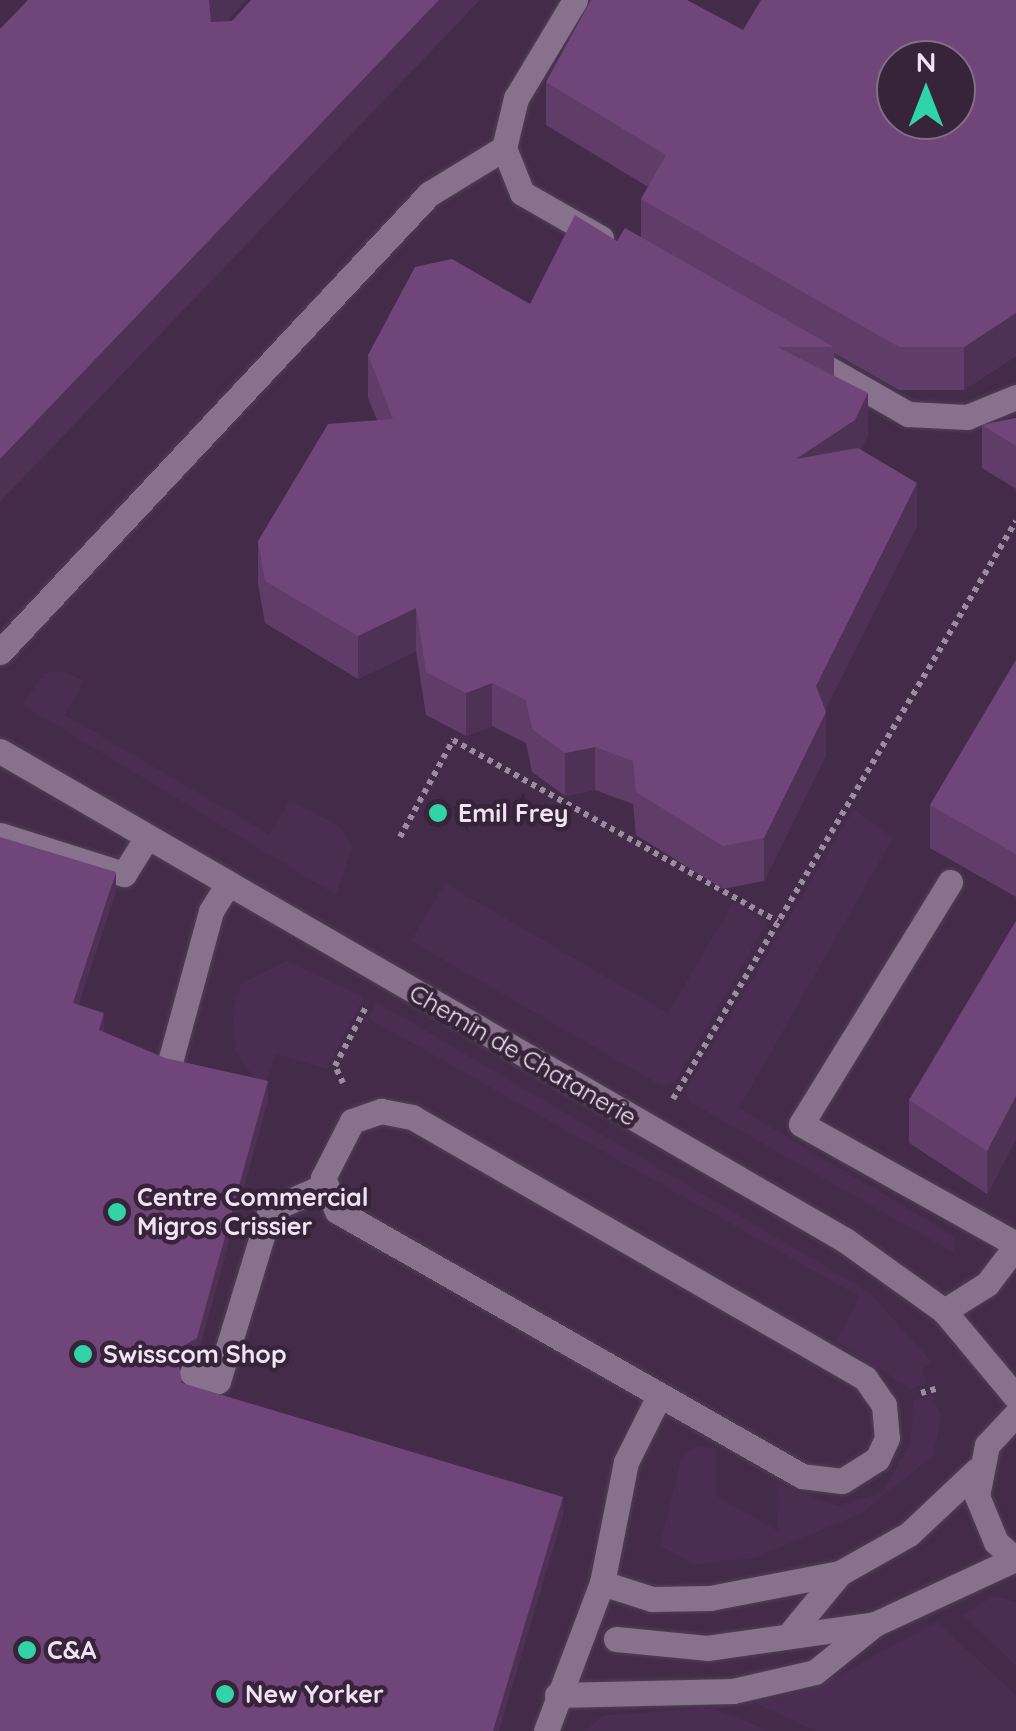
<!DOCTYPE html>
<html>
<head>
<meta charset="utf-8">
<style>
	body { margin:0 }
	#map { position:relative; width:1016px; height:1731px; overflow:hidden; background:#37243b; font-family:Quicksand,sans-serif }
	div>[style] { position:absolute }
	.built>* { inset:0; background:#432b49 }
	.green>* { inset:0; background:#4b2d51 }
	.path>* { height:6px; margin-top:-3px; transform-origin:0; background:repeating-linear-gradient(90deg,#9c8c9f 0 5px,transparent 0 10px) }
	.roads { filter:drop-shadow(0 0 2px #504054) drop-shadow(0 0 2px #504054) }
	.minor>* { height:25px; margin:-12.5px; padding:0 12.5px; transform-origin:12.5px; border-radius:12.5px; background:#88718d }
	.wall>* { inset:0; background:#603c69 }
	.shaded-wall>* { inset:0; background:#4e3155 }
	.building>* { inset:0; background:#70467a }
	.dots>* { width:28px; height:28px; translate:-50% -50%; box-sizing:border-box; border:5px solid #37243b; border-radius:50% }
	span { translate:-50% -50%; white-space:nowrap; text-align:center; line-height:1.15; -webkit-text-stroke:9px #37243b; paint-order:stroke }
	.poi-label { font-size:25px; color:#f0e3f3; font-weight:700 }
	.left { translate:0 -50%; text-align:left }
	.street-label { font-size:25px; color:#f0e3f3 }
	.north { position:absolute; left:876px; top:40px; width:100px; height:100px; box-sizing:border-box; background:#37243b; border:2px solid #817085; border-radius:50%; rotate:0deg; font-size:28px; font-weight:700; line-height:40px; text-align:center; color:#f0e3f3 }
	.north::after { content:''; display:block; margin:auto; width:35px; height:45px; background:#31d4a9; clip-path:polygon(50% 0,100% 100%,50% 72%,0 100%) }
</style>
</head>
<body>
<div id="map">
	<div class="built">
		<i style="clip-path:polygon(evenodd,0 0,1016px 0,1016px 1731px,0 1731px,0 0,896px 60px,956px 60px,956px 120px,896px 120px,896px 60px)"></i>
	</div>
	<div class="green">
		<i style="clip-path:polygon(64px 671px,84px 681px,65px 715px,269px 834px,290px 800px,340px 827px,352px 847px,336px 895px,23px 705px,44px 673px)"></i>
		<i style="clip-path:polygon(854px 809px,893px 838px,739px 1108px,954px 1236px,954px 1253px,690px 1102px,686px 1090px)"></i>
		<i style="clip-path:polygon(445px 883px,668px 1013px,733px 903px,767px 922px,676px 1080px,662px 1086px,411px 941px)"></i>
		<i style="clip-path:polygon(287px 961px,364px 997px,327px 1069px,276px 1054px,263px 1091px,235px 1050px,233px 1010px,241px 984px)"></i>
		<i style="clip-path:polygon(377px 1002px,869px 1292px,932px 1362px,922px 1370px,927px 1383px,911px 1389px,836px 1341px,860px 1297px,368px 1018px)"></i>
		<i style="clip-path:polygon(932px 1395px,942px 1418px,933px 1456px,860px 1514px,754px 1558px,694px 1565px,660px 1545px,682px 1455px,697px 1446px,717px 1448px,717px 1496px,778px 1531px,776px 1483px,838px 1506px,882px 1492px,910px 1445px,914px 1400px)"></i>
		<i style="clip-path:polygon(993px 1596px,1016px 1602px,1016px 1666px,963px 1615px)"></i>
		<i style="clip-path:polygon(937px 1622px,1016px 1695px,1016px 1731px,816px 1731px,755px 1703px,813px 1689px)"></i>
		<i style="clip-path:polygon(713px 1708px,770px 1731px,585px 1731px,604px 1715px)"></i>
	</div>
	<div class="path">
		<i style="left:400px;top:837px;width:111px;rotate:-61.3deg"></i>
		<i style="left:453px;top:740px;width:372px;rotate:29.2deg"></i>
		<i style="left:343px;top:1083px;width:19px;rotate:-115deg"></i>
		<i style="left:335px;top:1066px;width:69px;rotate:-62.3deg"></i>
		<i style="left:673px;top:1099px;width:672px;rotate:-59.31deg"></i>
		<i style="left:921px;top:1393px;width:18px;rotate:-16deg"></i>
	</div>
	<div class="roads">
		<div class="minor">
			<i style="left:575px;top:0;width:114px;rotate:121deg"></i>
			<i style="left:516px;top:98px;width:51px;rotate:103.5deg"></i>
			<i style="left:504px;top:148px;width:48px;rotate:68.2deg"></i>
			<i style="left:522px;top:193px;width:91px;rotate:29.7deg"></i>
			<i style="left:805px;top:355px;width:119px;rotate:29.8deg"></i>
			<i style="left:908px;top:414px;width:59px;rotate:2.9deg"></i>
			<i style="left:967px;top:417px;width:53px;rotate:-22.2deg"></i>
			<i style="left:0;top:652px;width:628px;rotate:-46.87deg"></i>
			<i style="left:429px;top:194px;width:88px;rotate:-31.5deg"></i>
			<i style="left:0;top:751px;width:976px;rotate:30.06deg"></i>
			<i style="left:845px;top:1240px;width:122px;rotate:35.6deg"></i>
			<i style="left:944px;top:1311px;width:112px;rotate:50.1deg"></i>
			<i style="left:0;top:835px;width:130px;rotate:17.5deg"></i>
			<i style="left:124px;top:874px;width:44px;rotate:-58.1deg"></i>
			<i style="left:950px;top:882px;width:284px;rotate:121.6deg"></i>
			<i style="left:801px;top:1124px;width:246px;rotate:29.2deg"></i>
			<i style="left:170px;top:1062px;width:156px;rotate:-74.8deg"></i>
			<i style="left:211px;top:911px;width:32px;rotate:-58deg"></i>
			<i style="left:381px;top:1111px;width:32px;rotate:11deg"></i>
			<i style="left:412px;top:1117px;width:523px;rotate:29.95deg"></i>
			<i style="left:865px;top:1378px;width:33px;rotate:55deg"></i>
			<i style="left:884px;top:1405px;width:33px;rotate:85deg"></i>
			<i style="left:887px;top:1438px;width:23px;rotate:115deg"></i>
			<i style="left:877px;top:1459px;width:41px;rotate:147.8deg"></i>
			<i style="left:842px;top:1481px;width:40px;rotate:-172.9deg"></i>
			<i style="left:802px;top:1476px;width:535px;rotate:-150.32deg"></i>
			<i style="left:337px;top:1211px;width:36px;rotate:-113deg"></i>
			<i style="left:323px;top:1178px;width:64px;rotate:-63deg"></i>
			<i style="left:352px;top:1121px;width:31px;rotate:-19deg"></i>
			<i style="left:944px;top:1311px;width:51px;rotate:-32.1deg"></i>
			<i style="left:987px;top:1284px;width:48px;rotate:-52.7deg"></i>
			<i style="left:192px;top:1373px;width:27px;rotate:17deg"></i>
			<i style="left:218px;top:1381px;width:179px;rotate:-73.1deg"></i>
			<i style="left:270px;top:1210px;width:59px;rotate:-24deg"></i>
			<i style="left:1016px;top:1414px;width:42px;rotate:133.1deg"></i>
			<i style="left:987px;top:1445px;width:52px;rotate:101.1deg"></i>
			<i style="left:977px;top:1496px;width:50px;rotate:67.6deg"></i>
			<i style="left:996px;top:1542px;width:27px;rotate:42deg"></i>
			<i style="left:602px;top:1583px;width:52px;rotate:17.7deg"></i>
			<i style="left:652px;top:1599px;width:58px;rotate:-1deg"></i>
			<i style="left:710px;top:1598px;width:132px;rotate:-10.9deg"></i>
			<i style="left:840px;top:1573px;width:79px;rotate:-29.5deg"></i>
			<i style="left:909px;top:1534px;width:93px;rotate:-43.3deg"></i>
			<i style="left:793px;top:1630px;width:74px;rotate:-50.5deg"></i>
			<i style="left:616px;top:1639px;width:91px;rotate:5.6deg"></i>
			<i style="left:707px;top:1648px;width:170px;rotate:-8.1deg"></i>
			<i style="left:557px;top:1695px;width:176px;rotate:-1.3deg"></i>
			<i style="left:733px;top:1691px;width:84px;rotate:-13deg"></i>
			<i style="left:815px;top:1672px;width:77px;rotate:-38.7deg"></i>
			<i style="left:875px;top:1624px;width:154px;rotate:-24.9deg"></i>
			<i style="left:546px;top:1731px;width:158px;rotate:-69.3deg"></i>
			<i style="left:602px;top:1583px;width:123px;rotate:-78.8deg"></i>
			<i style="left:626px;top:1462px;width:74px;rotate:-63.4deg"></i>
		</div>
	</div>
	<div class="wall">
		<i style="clip-path:polygon(1016px 0,1016px 356px,964px 390px,899px 390px,834px 353px,834px 375px,868px 435px,861px 450px,917px 526px,825px 710px,826px 755px,764px 881px,723px 889px,636px 835px,633px 804px,595px 790px,565px 796px,532px 772px,526px 743px,492px 726px,466px 736px,426px 715px,416px 651px,358px 679px,265px 623px,258px 584px,258px 541px,377px 420px,368px 398px,368px 355px,530px 304px,617px 241px,641px 237px,641px 199px,648px 187px,546px 125px,546px 82px,743px 30px)"></i>
		<i style="clip-path:polygon(1016px 418px,1016px 489px,982px 468px,982px 425px)"></i>
		<i style="clip-path:polygon(1016px 660px,1016px 897px,930px 848px,930px 805px)"></i>
		<i style="clip-path:polygon(1016px 921px,1016px 1139px,987px 1194px,909px 1143px,909px 1100px)"></i>
	</div>
	<div class="shaded-wall">
		<i style="clip-path:polygon(209px 0,246px 0,209px 41px)"></i>
		<i style="clip-path:polygon(439px 0,480px 0,0 502px,0 459px)"></i>
		<i style="clip-path:polygon(1016px 313px,1016px 356px,964px 390px,964px 347px)"></i>
		<i style="clip-path:polygon(868px 393px,868px 435px,855px 462px,796px 459px)"></i>
		<i style="clip-path:polygon(917px 483px,917px 526px,816px 729px,816px 686px)"></i>
		<i style="clip-path:polygon(416px 608px,416px 651px,358px 679px,358px 636px)"></i>
		<i style="clip-path:polygon(492px 683px,492px 726px,466px 736px,466px 693px)"></i>
		<i style="clip-path:polygon(826px 712px,826px 755px,764px 881px,764px 838px)"></i>
		<i style="clip-path:polygon(595px 747px,595px 790px,565px 796px,565px 753px)"></i>
		<i style="clip-path:polygon(116px 872px,116px 892px,73px 1022px,73px 1003px)"></i>
		<i style="clip-path:polygon(104px 1013px,104px 1032px,99px 1030px)"></i>
		<i style="clip-path:polygon(268px 1081px,268px 1101px,197px 1358px,176px 1369px,176px 1350px)"></i>
		<i style="clip-path:polygon(1016px 1096px,1016px 1139px,987px 1194px,987px 1151px)"></i>
		<i style="clip-path:polygon(563px 1497px,563px 1516px,499px 1731px,493px 1731px)"></i>
	</div>
	<div class="building">
		<i style="clip-path:polygon(28px 0,209px 0,211px 22px,232px 21px,251px 0,439px 0,0 459px,0 29px)"></i>
		<i style="clip-path:polygon(evenodd,591px 0,687px 0,743px 30px,761px 0,1016px 0,1016px 313px,964px 347px,899px 347px,641px 199px,666px 155px,546px 82px,591px 0,896px 60px,956px 60px,956px 120px,896px 120px,896px 60px)"></i>
		<i style="clip-path:polygon(575px 215px,617px 241px,625px 228px,834px 347px,777px 347px,868px 393px,855px 420px,796px 459px,858px 448px,917px 483px,816px 686px,826px 712px,764px 838px,723px 846px,636px 792px,633px 761px,595px 747px,565px 753px,532px 729px,526px 700px,492px 683px,466px 693px,426px 672px,416px 608px,358px 636px,265px 581px,258px 541px,328px 424px,393px 419px,368px 355px,415px 267px,452px 259px,530px 304px)"></i>
		<i style="clip-path:polygon(1016px 418px,1016px 446px,982px 425px)"></i>
		<i style="clip-path:polygon(1016px 660px,1016px 854px,930px 805px)"></i>
		<i style="clip-path:polygon(0 837px,116px 872px,73px 1003px,104px 1013px,99px 1030px,165px 1058px,268px 1081px,197px 1338px,176px 1350px,182px 1383px,563px 1497px,493px 1731px,0 1731px)"></i>
		<i style="clip-path:polygon(1016px 921px,1016px 1096px,987px 1151px,909px 1100px)"></i>
	</div>
	<div class="dots">
		<i style="left:438px;top:813px;background:#31d4a9"></i>
		<i style="left:117px;top:1212px;background:#31d4a9"></i>
		<i style="left:83px;top:1354px;background:#31d4a9"></i>
		<i style="left:27px;top:1650px;background:#31d4a9"></i>
		<i style="left:225px;top:1694px;background:#31d4a9"></i>
	</div>
	<div class="poi-label">
		<span class="left" style="left:458px;top:813px">Emil Frey</span>
		<span class="left" style="left:137px;top:1212px">Centre Commercial<br>Migros Crissier</span>
		<span class="left" style="left:103px;top:1354px">Swisscom Shop</span>
		<span class="left" style="left:47px;top:1650px">C&amp;A</span>
		<span class="left" style="left:245px;top:1694px">New Yorker</span>
	</div>
	<div class="street-label">
		<span style="left:523px;top:1055px;rotate:30deg">Chemin de Chatanerie</span>
	</div>
	<div class="north">N</div>
</div>
</body>
</html>
